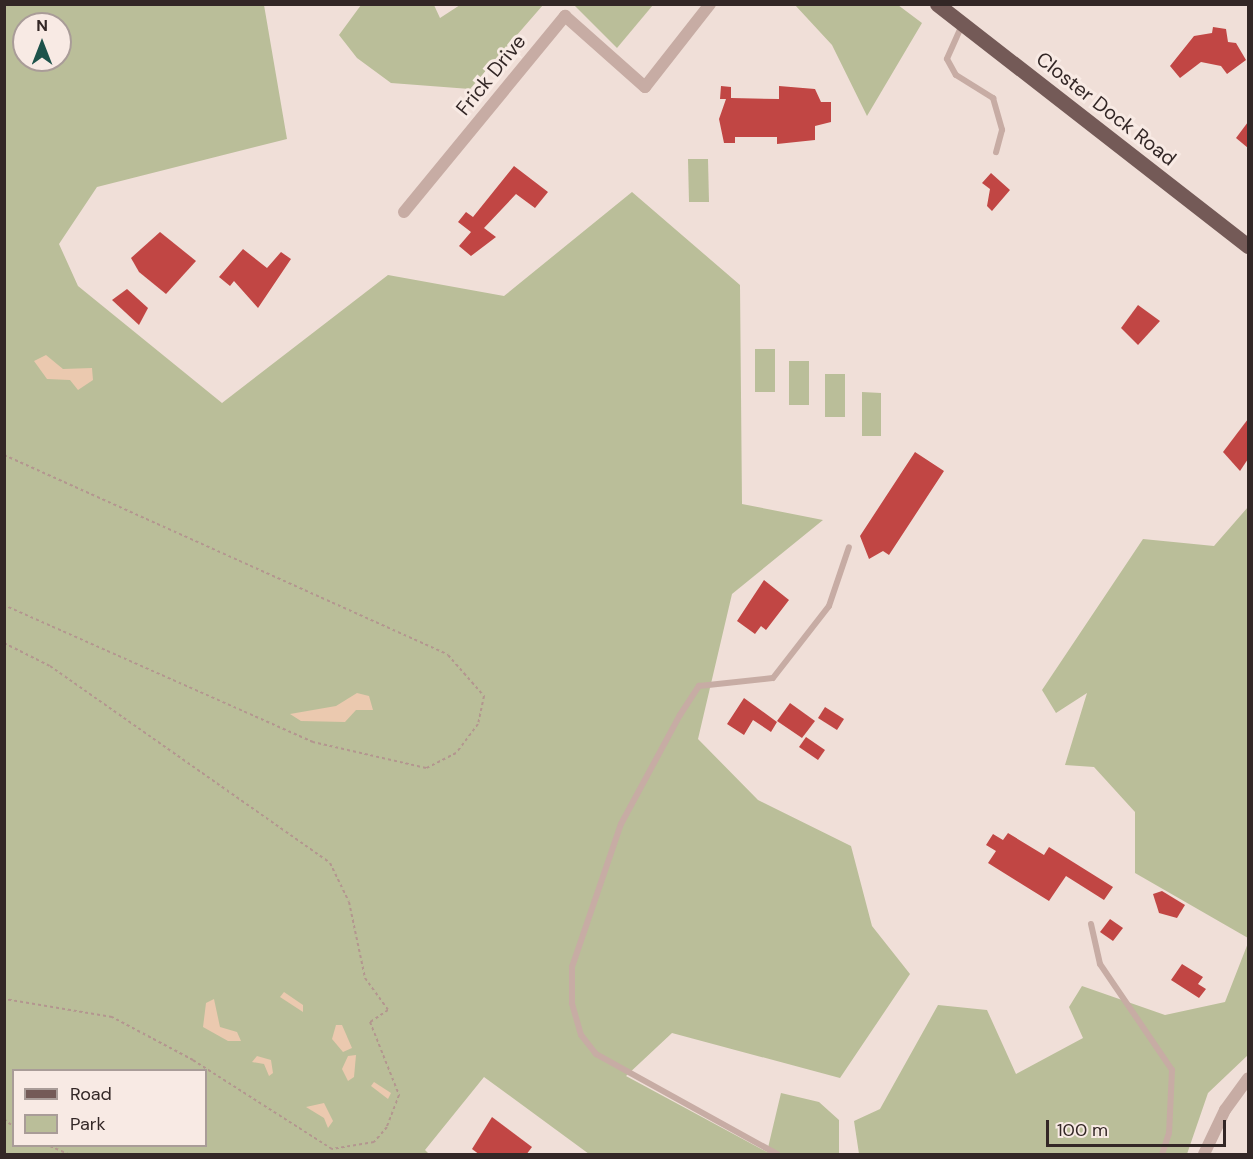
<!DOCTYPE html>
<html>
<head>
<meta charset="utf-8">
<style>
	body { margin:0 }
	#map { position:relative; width:1253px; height:1159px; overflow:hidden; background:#f0dfd8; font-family:"DM Sans",sans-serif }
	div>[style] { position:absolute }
	.green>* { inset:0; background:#babe99 }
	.sand>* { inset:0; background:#ebc9af }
	.building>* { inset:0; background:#c14644 }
	.path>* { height:2px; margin-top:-1px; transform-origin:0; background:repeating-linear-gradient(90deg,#b3968f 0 3px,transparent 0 6px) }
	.lane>* { height:6px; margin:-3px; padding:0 3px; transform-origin:3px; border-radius:3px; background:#c7aca4 }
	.street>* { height:12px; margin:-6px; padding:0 6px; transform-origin:6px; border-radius:6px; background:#c7aca4 }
	.primary>* { height:15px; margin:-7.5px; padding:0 7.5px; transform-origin:7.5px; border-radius:7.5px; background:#745a57 }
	span { translate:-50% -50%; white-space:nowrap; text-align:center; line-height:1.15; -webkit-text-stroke:6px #f8eae4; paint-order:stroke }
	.street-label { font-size:20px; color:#332726 }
	.frame { position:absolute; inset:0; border:6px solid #332726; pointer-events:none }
	.legend { position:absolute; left:12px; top:1069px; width:195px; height:78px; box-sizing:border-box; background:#f8eae4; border:2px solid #a99c98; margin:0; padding:8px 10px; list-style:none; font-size:18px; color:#332726 }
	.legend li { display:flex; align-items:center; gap:12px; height:30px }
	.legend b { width:30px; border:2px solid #a99c98 }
	.north { position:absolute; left:12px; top:12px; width:60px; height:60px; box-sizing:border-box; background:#f8eae4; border:2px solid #a99c98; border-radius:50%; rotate:0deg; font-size:16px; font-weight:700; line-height:24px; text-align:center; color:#332726 }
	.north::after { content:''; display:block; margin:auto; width:21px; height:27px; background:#1d524a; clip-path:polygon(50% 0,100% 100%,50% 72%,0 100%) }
	.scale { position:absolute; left:1046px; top:1120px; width:180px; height:27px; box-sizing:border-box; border:3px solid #332726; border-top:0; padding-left:8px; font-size:18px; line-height:21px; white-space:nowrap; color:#332726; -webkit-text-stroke:4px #f8eae4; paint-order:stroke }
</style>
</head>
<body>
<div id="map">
	<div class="green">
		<i style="clip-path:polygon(evenodd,5px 5px,264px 5px,287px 139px,97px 187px,59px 244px,78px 286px,222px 403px,388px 275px,504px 296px,632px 192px,740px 285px,742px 504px,823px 520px,732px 594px,698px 739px,758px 800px,851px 846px,872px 926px,910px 974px,840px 1078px,672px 1033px,626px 1076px,767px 1152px,781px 1093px,819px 1102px,839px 1120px,839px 1154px,589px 1154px,484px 1077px,425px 1150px,429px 1154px,5px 1154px,5px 5px,24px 24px,60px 24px,60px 60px,24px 60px,24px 24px,5px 5px,14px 1070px,206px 1070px,206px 1146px,14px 1146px,14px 1070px)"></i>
		<i style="clip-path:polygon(361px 5px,434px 5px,440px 18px,460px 5px,543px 5px,470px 89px,391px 83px,357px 58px,339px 35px)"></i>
		<i style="clip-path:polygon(574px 5px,653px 5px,617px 48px)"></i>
		<i style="clip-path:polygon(795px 5px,898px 5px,922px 23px,867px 116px,832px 45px)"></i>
		<i style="clip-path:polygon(688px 159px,708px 159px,709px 202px,689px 202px)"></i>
		<i style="clip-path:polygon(755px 349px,775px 349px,775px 392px,755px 392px)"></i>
		<i style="clip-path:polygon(789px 361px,809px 361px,809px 405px,789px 405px)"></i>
		<i style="clip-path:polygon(825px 374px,845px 374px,845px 417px,825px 417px)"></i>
		<i style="clip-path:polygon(862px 392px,881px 393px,881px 436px,862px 436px)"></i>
		<i style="clip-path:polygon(1248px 507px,1248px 938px,1135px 873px,1135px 812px,1094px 767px,1065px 765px,1087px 693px,1056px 713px,1042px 690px,1143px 539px,1214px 546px)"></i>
		<i style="clip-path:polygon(1248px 943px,1248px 1055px,1208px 1093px,1187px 1154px,859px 1154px,854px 1121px,880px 1109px,938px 1005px,987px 1010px,1016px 1074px,1083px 1038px,1069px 1007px,1082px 986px,1165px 1015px,1225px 1002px)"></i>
	</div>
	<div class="sand">
		<i style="clip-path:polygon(46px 355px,63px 369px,92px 368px,93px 380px,78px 390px,70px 380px,47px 379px,34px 361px)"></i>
		<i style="clip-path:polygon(357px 693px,369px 696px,373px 710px,356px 710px,345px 722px,301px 721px,290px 714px,336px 706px)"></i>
		<i style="clip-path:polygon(284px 992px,303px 1005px,303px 1012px,280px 997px)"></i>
		<i style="clip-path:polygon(214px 999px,220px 1027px,237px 1032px,241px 1041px,228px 1041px,203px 1027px,206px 1003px)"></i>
		<i style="clip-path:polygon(336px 1025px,342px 1025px,352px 1048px,343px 1052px,332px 1039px)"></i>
		<i style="clip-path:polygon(356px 1055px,354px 1077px,348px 1081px,342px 1069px,348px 1056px)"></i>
		<i style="clip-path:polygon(257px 1056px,271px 1060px,273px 1073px,269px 1076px,264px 1064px,252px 1062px)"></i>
		<i style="clip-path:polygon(374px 1082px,391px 1093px,388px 1099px,371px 1086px)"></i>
		<i style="clip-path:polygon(324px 1103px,333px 1121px,328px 1128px,324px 1118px,306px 1107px)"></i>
	</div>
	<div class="building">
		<i style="clip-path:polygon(1213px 27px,1226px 29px,1228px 42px,1236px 43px,1246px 60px,1227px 74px,1221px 66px,1201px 62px,1180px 78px,1170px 66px,1194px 36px,1212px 33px)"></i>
		<i style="clip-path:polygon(721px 86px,731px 87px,731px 98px,779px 99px,779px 86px,815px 89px,821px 102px,831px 102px,831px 122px,815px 126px,815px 140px,777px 144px,777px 137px,735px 137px,735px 143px,724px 143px,719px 119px,726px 99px,720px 99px)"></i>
		<i style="clip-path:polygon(1248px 122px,1248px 148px,1236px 138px)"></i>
		<i style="clip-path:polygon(514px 166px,548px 192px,535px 208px,516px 194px,484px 228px,496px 237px,471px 256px,459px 246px,471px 232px,458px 222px,466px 212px,473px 217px)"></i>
		<i style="clip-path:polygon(991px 173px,1010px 190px,992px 211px,987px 206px,990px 189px,982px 183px)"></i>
		<i style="clip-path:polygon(160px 232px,196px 261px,166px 294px,139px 272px,131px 258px)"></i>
		<i style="clip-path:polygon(243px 249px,267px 268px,281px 252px,291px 259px,258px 308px,234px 281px,230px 286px,219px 277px)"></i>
		<i style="clip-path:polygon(127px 289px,148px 308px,139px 325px,112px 300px)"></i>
		<i style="clip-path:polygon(1138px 305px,1160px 321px,1138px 345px,1121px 328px)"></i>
		<i style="clip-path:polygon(1248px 419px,1248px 459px,1240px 471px,1223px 452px)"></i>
		<i style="clip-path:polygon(915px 452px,944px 471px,889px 555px,883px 551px,869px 559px,860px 536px)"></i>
		<i style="clip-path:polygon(764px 580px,789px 600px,766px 630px,761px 626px,755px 634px,737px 621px)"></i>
		<i style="clip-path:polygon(744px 698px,777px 722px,771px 732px,753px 720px,744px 735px,727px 724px)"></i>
		<i style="clip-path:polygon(790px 703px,815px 721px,802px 738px,777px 721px)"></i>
		<i style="clip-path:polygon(825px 707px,844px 719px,837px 730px,818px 718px)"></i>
		<i style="clip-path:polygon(806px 737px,825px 750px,818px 760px,799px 747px)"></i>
		<i style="clip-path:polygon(1008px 833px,1044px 855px,1049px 847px,1113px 887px,1104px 900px,1066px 876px,1049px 901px,988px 863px,996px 851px,986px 845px,993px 834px,1003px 840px)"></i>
		<i style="clip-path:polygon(1162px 891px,1185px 905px,1177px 918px,1159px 913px,1153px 894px)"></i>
		<i style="clip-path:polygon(1110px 919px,1123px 928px,1113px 941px,1100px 932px)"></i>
		<i style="clip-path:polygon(1182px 964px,1203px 977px,1198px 984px,1206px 989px,1199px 998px,1171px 980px)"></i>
		<i style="clip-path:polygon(492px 1117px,532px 1147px,526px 1155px,480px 1155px,472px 1149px)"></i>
	</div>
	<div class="path">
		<i style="left:4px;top:455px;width:487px;rotate:24.2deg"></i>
		<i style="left:448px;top:655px;width:55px;rotate:48.7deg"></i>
		<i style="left:484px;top:696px;width:29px;rotate:102deg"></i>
		<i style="left:478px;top:724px;width:36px;rotate:127deg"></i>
		<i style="left:456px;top:753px;width:34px;rotate:153deg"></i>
		<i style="left:426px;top:768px;width:116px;rotate:-167deg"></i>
		<i style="left:313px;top:742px;width:338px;rotate:-156.1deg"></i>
		<i style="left:4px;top:643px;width:51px;rotate:26.6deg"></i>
		<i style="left:50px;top:666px;width:342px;rotate:35.1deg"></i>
		<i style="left:330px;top:863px;width:43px;rotate:64deg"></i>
		<i style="left:349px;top:902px;width:78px;rotate:78.1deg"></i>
		<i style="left:365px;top:978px;width:39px;rotate:54deg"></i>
		<i style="left:388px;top:1010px;width:22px;rotate:146deg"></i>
		<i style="left:370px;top:1022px;width:79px;rotate:68.3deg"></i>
		<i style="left:399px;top:1095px;width:34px;rotate:111deg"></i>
		<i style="left:387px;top:1127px;width:20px;rotate:131deg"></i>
		<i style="left:374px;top:1142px;width:43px;rotate:170.5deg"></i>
		<i style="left:332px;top:1149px;width:165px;rotate:-147.4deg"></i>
		<i style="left:193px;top:1060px;width:92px;rotate:-152deg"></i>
		<i style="left:112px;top:1017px;width:109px;rotate:-170.5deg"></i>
		<i style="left:4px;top:1119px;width:13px;rotate:39deg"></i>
		<i style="left:50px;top:1146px;width:20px;rotate:24deg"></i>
	</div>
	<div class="lane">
		<i style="left:962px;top:25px;width:37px;rotate:114deg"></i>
		<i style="left:947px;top:59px;width:18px;rotate:61deg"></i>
		<i style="left:956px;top:75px;width:44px;rotate:31.9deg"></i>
		<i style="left:993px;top:98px;width:33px;rotate:74deg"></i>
		<i style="left:1002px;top:130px;width:23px;rotate:105deg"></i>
		<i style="left:1091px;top:924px;width:41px;rotate:77.3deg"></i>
		<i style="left:1100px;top:964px;width:128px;rotate:55.8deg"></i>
		<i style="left:1172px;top:1070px;width:63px;rotate:92.7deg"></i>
		<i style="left:1169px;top:1133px;width:22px;rotate:108deg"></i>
		<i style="left:777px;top:1154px;width:207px;rotate:-151.1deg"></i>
		<i style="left:596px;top:1054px;width:24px;rotate:-128deg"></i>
		<i style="left:581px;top:1035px;width:33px;rotate:-106deg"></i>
		<i style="left:572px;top:1003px;width:36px;rotate:-90deg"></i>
		<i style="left:572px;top:967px;width:151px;rotate:-71.1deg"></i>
		<i style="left:621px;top:824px;width:124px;rotate:-61.6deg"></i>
		<i style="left:680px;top:715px;width:35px;rotate:-57deg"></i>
		<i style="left:699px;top:686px;width:74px;rotate:-6.2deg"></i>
		<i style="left:773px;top:678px;width:91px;rotate:-52.1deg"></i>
		<i style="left:829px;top:606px;width:62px;rotate:-71.3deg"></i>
	</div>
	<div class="street">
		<i style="left:404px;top:212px;width:254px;rotate:-50.6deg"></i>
		<i style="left:565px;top:16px;width:107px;rotate:41.6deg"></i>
		<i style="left:645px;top:87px;width:105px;rotate:-51.9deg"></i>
		<i style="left:1204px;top:1154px;width:49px;rotate:-64.5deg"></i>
		<i style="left:1225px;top:1110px;width:39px;rotate:-54deg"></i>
	</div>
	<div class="primary">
		<i style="left:937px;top:4px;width:394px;rotate:37.9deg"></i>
	</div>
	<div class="street-label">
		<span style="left:491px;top:75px;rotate:-51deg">Frick Drive</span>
		<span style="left:1106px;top:109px;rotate:38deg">Closter Dock Road</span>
	</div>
	<div class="frame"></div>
	<ul class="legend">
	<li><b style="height:8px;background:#745a57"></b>Road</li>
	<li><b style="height:16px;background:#babe99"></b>Park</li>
	</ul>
	<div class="north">N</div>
	<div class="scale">100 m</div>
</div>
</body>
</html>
